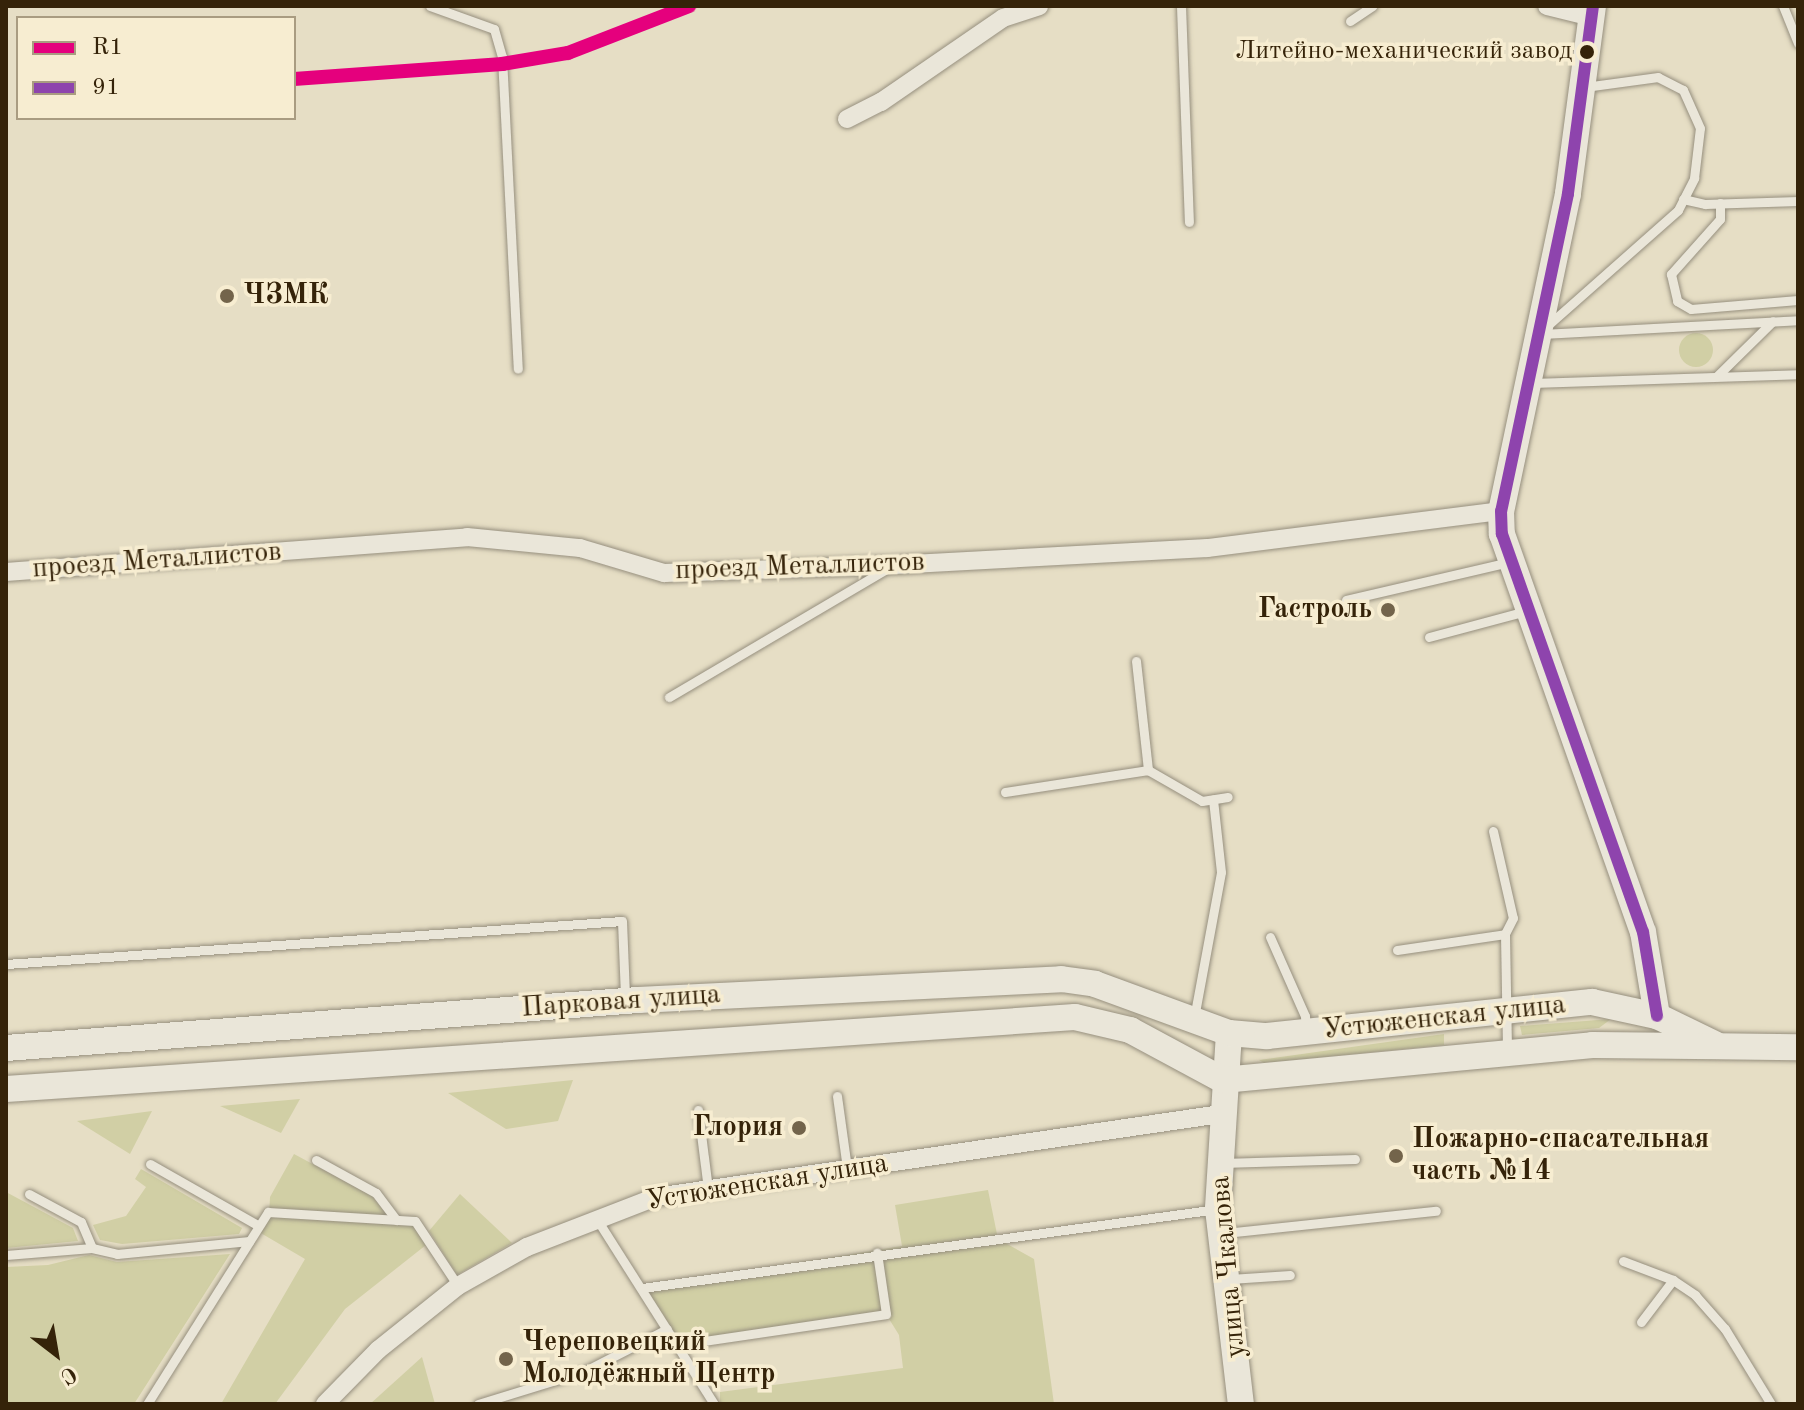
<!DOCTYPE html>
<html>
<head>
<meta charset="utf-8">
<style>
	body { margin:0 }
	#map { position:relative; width:1804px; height:1410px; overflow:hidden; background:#e6dec5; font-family:"Old Standard TT",serif }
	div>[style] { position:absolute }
	.green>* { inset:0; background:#d1cfa5 }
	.round { border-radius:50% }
	.roads { filter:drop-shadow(0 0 2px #968f7e) drop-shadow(0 0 2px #968f7e) }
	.lane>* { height:9px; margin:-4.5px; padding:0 4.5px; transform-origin:4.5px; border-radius:4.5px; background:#eae6d9 }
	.street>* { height:18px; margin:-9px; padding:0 9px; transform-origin:9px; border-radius:9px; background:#eae6d9 }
	.secondary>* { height:26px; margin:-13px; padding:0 13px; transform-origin:13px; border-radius:13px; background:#eae6d9 }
	.bus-1>* { height:12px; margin:-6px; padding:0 6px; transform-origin:6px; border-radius:6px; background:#8e44ad }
	.rail-1>* { height:14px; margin:-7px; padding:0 7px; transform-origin:7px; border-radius:7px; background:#e5007d }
	.dots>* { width:22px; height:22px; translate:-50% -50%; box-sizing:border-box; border:4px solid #f7edd1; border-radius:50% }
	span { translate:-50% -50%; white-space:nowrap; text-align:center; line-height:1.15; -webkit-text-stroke:7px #f7edd1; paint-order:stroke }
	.bus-label { font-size:26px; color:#352309 }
	.right { translate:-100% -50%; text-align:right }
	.poi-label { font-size:28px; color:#352309; font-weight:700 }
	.left { translate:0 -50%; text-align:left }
	.street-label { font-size:28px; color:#352309 }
	.frame { position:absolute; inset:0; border:8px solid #352309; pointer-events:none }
	.legend { position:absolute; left:16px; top:16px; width:280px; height:104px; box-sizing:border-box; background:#f7edd1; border:2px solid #a99c81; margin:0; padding:10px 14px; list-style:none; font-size:24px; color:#352309 }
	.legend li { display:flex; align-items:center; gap:16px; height:40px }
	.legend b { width:40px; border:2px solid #a99c81 }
	.north { position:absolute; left:16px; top:1314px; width:80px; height:80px; -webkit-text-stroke:6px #f7edd1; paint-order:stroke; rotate:149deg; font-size:22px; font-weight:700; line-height:32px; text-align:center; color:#352309 }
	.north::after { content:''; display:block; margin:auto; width:28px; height:36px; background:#352309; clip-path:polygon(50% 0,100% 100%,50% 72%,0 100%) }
</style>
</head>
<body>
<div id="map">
	<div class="green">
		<i class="round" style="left:1679px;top:333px;width:34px;height:34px"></i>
		<i style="clip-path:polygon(1611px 1019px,1599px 1028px,1522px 1035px,1520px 1026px)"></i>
		<i style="clip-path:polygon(1444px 1034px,1444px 1045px,1264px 1063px,1259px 1060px)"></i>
		<i style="clip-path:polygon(573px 1080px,558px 1121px,506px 1129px,448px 1093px)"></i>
		<i style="clip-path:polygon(300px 1099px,281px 1133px,220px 1106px)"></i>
		<i style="clip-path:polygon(152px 1111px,130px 1154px,77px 1121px)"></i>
		<i style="clip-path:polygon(294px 1154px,372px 1196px,395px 1225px,413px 1226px,426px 1245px,345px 1309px,275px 1404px,221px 1404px,305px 1259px,259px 1232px,269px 1216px,270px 1197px)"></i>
		<i style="clip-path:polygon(141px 1169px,242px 1228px,239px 1234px,122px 1244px,100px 1240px,93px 1225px,126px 1216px,146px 1187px,135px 1179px)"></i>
		<i style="clip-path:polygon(988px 1190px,998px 1239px,1034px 1259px,1054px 1404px,720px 1404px,720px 1392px,903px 1368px,899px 1335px,886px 1314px,677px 1345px,642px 1288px,902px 1246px,895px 1205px)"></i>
		<i style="clip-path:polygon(6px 1192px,73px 1228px,78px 1241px,6px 1248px)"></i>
		<i style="clip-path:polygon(460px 1194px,512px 1243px,457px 1275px,429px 1231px)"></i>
		<i style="clip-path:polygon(230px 1254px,134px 1404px,6px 1404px,6px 1267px,48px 1265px,89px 1255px,117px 1262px)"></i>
		<i style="clip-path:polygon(422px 1357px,435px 1404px,370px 1404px)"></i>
	</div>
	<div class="roads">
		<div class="lane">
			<i style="left:430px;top:6px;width:68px;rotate:19.8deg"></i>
			<i style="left:494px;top:29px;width:29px;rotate:74deg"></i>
			<i style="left:502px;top:57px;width:312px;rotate:87.1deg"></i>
			<i style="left:1181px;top:6px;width:216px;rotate:87.9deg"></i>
			<i style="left:1783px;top:6px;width:40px;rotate:68deg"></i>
			<i style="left:1350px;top:21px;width:27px;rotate:-34deg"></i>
			<i style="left:1683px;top:199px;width:23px;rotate:13deg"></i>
			<i style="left:1705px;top:204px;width:93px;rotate:-1.8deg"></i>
			<i style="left:1720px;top:203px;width:16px;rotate:90deg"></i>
			<i style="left:1720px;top:219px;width:74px;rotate:131.7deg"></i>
			<i style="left:1671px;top:274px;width:28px;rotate:77deg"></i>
			<i style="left:1677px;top:301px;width:16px;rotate:30deg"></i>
			<i style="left:1691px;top:309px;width:107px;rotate:-4.8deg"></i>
			<i style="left:1547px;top:326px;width:175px;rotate:-41.5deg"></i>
			<i style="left:1678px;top:210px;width:36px;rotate:-63deg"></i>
			<i style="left:1694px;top:178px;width:50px;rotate:-83.2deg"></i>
			<i style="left:1700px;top:128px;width:42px;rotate:-114.1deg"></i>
			<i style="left:1683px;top:90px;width:28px;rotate:-153deg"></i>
			<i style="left:1658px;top:77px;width:74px;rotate:172.2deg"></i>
			<i style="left:1542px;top:334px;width:256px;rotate:-3.1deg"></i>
			<i style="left:1717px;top:376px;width:78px;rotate:-44.5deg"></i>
			<i style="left:1532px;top:383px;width:266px;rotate:-1.9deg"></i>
			<i style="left:1346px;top:600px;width:167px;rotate:-13.1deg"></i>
			<i style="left:1429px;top:637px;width:100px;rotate:-15deg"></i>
			<i style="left:1136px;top:661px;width:110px;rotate:83.7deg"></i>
			<i style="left:669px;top:697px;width:252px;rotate:-30.5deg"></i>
			<i style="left:1005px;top:792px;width:145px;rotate:-8.7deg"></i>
			<i style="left:1148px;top:770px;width:62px;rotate:29.9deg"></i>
			<i style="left:1202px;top:801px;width:26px;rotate:-9deg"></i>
			<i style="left:1493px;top:831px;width:89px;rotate:77.1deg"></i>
			<i style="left:1513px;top:918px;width:18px;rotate:117deg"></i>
			<i style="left:1270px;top:937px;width:86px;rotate:66.1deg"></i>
			<i style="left:1305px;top:1016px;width:13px;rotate:86deg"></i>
			<i style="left:1397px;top:950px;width:109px;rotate:-8.4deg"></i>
			<i style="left:1505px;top:934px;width:115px;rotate:89deg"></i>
			<i style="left:6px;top:964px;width:617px;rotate:-3.99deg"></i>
			<i style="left:622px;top:921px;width:76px;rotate:87.7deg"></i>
			<i style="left:1194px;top:1018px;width:148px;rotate:-79.5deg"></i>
			<i style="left:1221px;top:872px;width:73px;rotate:-96.3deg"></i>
			<i style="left:837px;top:1096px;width:73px;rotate:82.1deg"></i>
			<i style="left:698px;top:1110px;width:80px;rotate:82.8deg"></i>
			<i style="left:316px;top:1160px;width:68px;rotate:28.8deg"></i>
			<i style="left:376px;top:1193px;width:34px;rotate:53deg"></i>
			<i style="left:1222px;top:1163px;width:133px;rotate:-1.7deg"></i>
			<i style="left:150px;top:1164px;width:125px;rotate:29.6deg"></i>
			<i style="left:29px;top:1194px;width:59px;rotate:28.3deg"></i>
			<i style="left:81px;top:1222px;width:28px;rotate:67deg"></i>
			<i style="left:596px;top:1218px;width:220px;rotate:57.6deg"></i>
			<i style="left:1225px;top:1233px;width:212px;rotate:-6deg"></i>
			<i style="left:6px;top:1255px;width:86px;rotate:-4.7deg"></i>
			<i style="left:92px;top:1248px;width:26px;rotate:13deg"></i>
			<i style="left:117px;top:1254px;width:133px;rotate:-5.6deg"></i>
			<i style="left:1623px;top:1261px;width:53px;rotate:20.8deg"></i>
			<i style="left:1673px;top:1280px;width:27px;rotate:34deg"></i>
			<i style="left:1695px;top:1295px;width:45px;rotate:48.6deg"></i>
			<i style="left:1725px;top:1329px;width:88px;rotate:58.5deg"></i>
			<i style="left:1230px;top:1279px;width:60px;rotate:-3.8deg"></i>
			<i style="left:642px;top:1288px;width:580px;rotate:-7.82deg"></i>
			<i style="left:1641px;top:1322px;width:53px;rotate:-52.7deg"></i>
			<i style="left:677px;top:1345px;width:211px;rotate:-8.4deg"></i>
			<i style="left:886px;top:1314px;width:62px;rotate:-98.4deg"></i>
			<i style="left:147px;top:1404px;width:227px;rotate:-57.8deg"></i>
			<i style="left:268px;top:1212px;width:147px;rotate:3.5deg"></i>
			<i style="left:415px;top:1221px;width:78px;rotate:56.5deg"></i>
			<i style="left:478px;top:1404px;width:112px;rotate:-17.1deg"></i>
			<i style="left:585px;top:1371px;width:92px;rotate:-27.1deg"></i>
		</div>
		<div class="street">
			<i style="left:1547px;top:6px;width:46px;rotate:13.7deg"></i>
			<i style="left:847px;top:119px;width:38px;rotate:-27deg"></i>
			<i style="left:881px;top:102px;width:148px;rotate:-34.5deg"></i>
			<i style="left:1003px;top:18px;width:38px;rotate:-18deg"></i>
			<i style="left:6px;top:572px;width:462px;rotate:-4.3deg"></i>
			<i style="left:467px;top:537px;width:114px;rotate:5.6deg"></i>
			<i style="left:580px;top:548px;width:88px;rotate:16.6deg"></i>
			<i style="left:664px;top:573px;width:229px;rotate:-2deg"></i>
			<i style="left:893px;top:565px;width:315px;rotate:-3.1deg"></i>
			<i style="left:1208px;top:548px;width:295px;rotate:-7.2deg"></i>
			<i style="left:325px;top:1404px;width:76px;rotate:-45.5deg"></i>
			<i style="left:378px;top:1350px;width:102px;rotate:-38.7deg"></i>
			<i style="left:458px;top:1286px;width:79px;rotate:-29.5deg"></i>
			<i style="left:527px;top:1247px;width:138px;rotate:-21.2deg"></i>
			<i style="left:656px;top:1197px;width:571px;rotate:-8.36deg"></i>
		</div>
		<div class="secondary">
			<i style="left:1593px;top:6px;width:190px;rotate:97.6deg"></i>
			<i style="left:1568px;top:194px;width:324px;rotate:101.9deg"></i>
			<i style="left:1501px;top:511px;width:23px;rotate:88deg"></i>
			<i style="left:1502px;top:534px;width:422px;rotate:70.5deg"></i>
			<i style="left:1643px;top:932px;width:85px;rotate:80.5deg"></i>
			<i style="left:1229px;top:1033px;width:176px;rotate:93.6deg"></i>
			<i style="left:1218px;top:1209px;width:196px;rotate:83.3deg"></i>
			<i style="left:6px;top:1048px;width:634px;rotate:-4.34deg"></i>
			<i style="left:638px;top:1000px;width:424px;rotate:-2.8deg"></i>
			<i style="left:1061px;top:979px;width:34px;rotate:8deg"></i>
			<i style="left:1095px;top:984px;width:143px;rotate:20.1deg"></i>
			<i style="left:1229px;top:1033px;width:38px;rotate:5deg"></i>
			<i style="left:1267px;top:1036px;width:327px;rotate:-6deg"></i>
			<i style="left:1592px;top:1002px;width:66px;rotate:12.2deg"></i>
			<i style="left:1657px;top:1016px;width:64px;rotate:25.8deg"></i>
			<i style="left:6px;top:1089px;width:1071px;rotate:-3.85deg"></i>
			<i style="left:1075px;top:1017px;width:57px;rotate:13.3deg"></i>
			<i style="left:1130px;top:1030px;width:106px;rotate:28.3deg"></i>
			<i style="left:1223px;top:1080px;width:371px;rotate:-5.4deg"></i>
			<i style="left:1592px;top:1045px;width:206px;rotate:0.6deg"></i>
		</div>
	</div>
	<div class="bus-1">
		<i style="left:1593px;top:6px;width:190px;rotate:97.6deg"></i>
		<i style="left:1568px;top:194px;width:324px;rotate:101.9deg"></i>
		<i style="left:1501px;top:511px;width:23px;rotate:88deg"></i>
		<i style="left:1502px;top:534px;width:422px;rotate:70.5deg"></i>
		<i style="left:1643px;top:932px;width:85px;rotate:80.5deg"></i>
	</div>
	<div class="rail-1">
		<i style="left:294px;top:79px;width:209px;rotate:-4.1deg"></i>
		<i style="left:502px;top:64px;width:67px;rotate:-9.5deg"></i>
		<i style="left:568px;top:53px;width:130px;rotate:-21.2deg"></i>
	</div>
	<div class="dots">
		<i style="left:1587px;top:52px;background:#352309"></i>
		<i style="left:227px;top:296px;background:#73644b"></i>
		<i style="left:1388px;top:610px;background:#73644b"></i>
		<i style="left:799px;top:1128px;background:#73644b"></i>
		<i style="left:1396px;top:1156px;background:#73644b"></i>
		<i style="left:506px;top:1359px;background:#73644b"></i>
	</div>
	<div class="bus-label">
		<span class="right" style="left:1572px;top:52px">Литейно-механический завод</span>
	</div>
	<div class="poi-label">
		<span class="left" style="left:243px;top:296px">ЧЗМК</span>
		<span class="right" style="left:1372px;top:610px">Гастроль</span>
		<span class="right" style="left:783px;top:1128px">Глория</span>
		<span class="left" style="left:1412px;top:1156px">Пожарно-спасательная<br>часть №14</span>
		<span class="left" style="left:522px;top:1359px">Череповецкий<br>Молодёжный Центр</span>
	</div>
	<div class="street-label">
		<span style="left:157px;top:561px;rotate:-4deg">проезд Металлистов</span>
		<span style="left:800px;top:567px;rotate:-2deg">проезд Металлистов</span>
		<span style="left:621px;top:1002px;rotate:-4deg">Парковая улица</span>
		<span style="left:1444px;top:1018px;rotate:-6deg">Устюженская улица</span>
		<span style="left:767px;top:1183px;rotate:-9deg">Устюженская улица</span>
		<span style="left:1229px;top:1267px;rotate:-95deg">улица Чкалова</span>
	</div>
	<div class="frame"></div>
	<ul class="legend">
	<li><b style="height:10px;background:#e5007d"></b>R1</li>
	<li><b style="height:10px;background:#8e44ad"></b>91</li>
	</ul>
	<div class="north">С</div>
</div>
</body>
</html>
